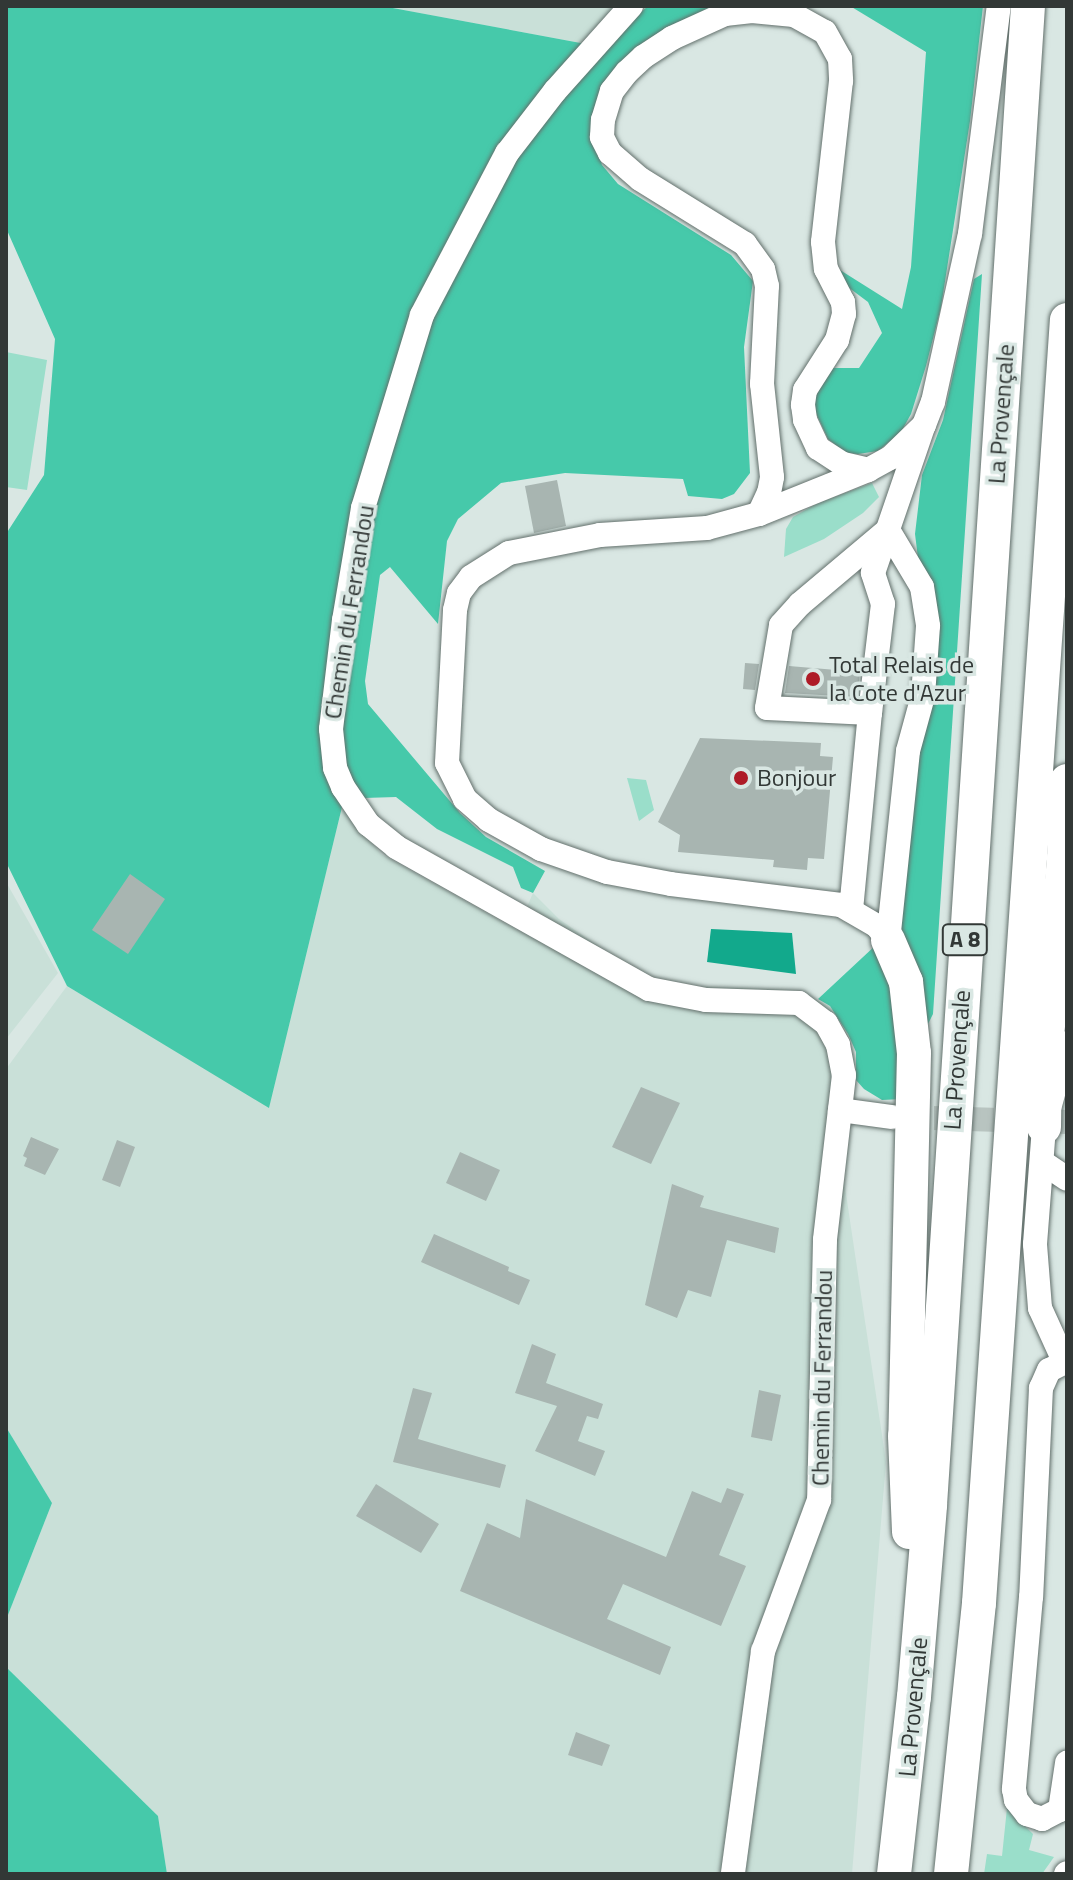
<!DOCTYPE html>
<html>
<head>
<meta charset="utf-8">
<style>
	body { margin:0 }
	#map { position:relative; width:1073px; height:1880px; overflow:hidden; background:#d9e7e3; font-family:"Titillium Web",sans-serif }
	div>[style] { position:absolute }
	.built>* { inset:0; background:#c9e0d8 }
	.green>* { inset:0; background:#9adeca }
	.forest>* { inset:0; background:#46c9aa }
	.water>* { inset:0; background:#12a98c }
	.building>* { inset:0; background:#a8b5b1 }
	.minor-tunnel>* { height:24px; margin-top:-12px; transform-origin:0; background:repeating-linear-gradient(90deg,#b8c4c0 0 24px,transparent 0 36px) }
	.roads { filter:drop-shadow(0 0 2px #63706c) drop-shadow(0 0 2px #63706c) }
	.minor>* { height:24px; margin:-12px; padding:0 12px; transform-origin:12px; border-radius:12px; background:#fff }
	.highway>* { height:34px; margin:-17px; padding:0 17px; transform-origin:17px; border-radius:17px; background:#fff }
	.dots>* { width:22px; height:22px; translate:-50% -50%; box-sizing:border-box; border:4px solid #d9e7e3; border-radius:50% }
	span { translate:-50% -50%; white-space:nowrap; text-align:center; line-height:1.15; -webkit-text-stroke:7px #d9e7e3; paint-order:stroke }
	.shield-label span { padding:2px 6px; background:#d9e7e3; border:2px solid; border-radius:6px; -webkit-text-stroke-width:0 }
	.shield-label { font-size:22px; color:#323836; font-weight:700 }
	.street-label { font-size:24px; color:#323836 }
	.poi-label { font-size:24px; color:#323836 }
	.left { translate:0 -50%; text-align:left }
	.frame { position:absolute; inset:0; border:8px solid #323836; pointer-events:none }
</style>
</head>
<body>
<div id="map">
	<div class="built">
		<i style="clip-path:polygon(382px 6px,648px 6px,602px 47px)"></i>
		<i style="clip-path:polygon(342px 807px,381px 854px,517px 930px,533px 893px,559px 919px,639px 974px,690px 986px,793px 990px,830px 1006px,848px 1034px,858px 1066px,842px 1167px,886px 1462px,852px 1874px,167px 1874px,158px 1816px,6px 1667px,6px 1620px,52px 1503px,6px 1427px,6px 1069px,67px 986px,269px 1107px)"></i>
		<i style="clip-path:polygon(6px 882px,58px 973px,6px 1039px)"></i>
	</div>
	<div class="green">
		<i style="clip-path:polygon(6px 352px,47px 360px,27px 490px,6px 487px)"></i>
		<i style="clip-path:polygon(872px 483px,879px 497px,863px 513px,824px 539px,784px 557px,786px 529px,793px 517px,818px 503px)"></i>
		<i style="clip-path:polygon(627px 778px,646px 780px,654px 810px,639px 821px)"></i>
		<i style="clip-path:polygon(1007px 1808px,1033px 1834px,1029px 1850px,1054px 1857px,1042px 1874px,984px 1874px,987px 1854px,1002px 1856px)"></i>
	</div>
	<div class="forest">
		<i style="clip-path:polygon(6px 6px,382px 6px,602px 47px,648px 6px,724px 6px,641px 49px,594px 140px,602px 165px,618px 184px,731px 255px,753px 281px,744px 347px,750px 473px,734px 494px,722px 499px,688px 496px,683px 479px,565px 473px,501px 483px,458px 519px,447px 541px,438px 624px,390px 567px,380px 575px,365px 681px,368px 704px,460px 813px,486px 837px,545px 871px,533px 893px,521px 888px,513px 867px,437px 829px,396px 797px,364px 798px,342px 807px,269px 1108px,67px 986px,6px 862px,6px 534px,44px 475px,55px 339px,6px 228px)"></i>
		<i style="clip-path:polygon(850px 6px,983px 6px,970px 121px,941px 307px,926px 366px,911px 414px,901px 432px,878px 451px,858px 454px,846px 453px,828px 439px,815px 411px,815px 398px,830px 368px,859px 368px,882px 333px,868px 302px,848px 287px,840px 270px,902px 309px,911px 267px,926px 52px)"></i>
		<i style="clip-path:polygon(982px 274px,933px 1014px,928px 1024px,899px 927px,913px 766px,918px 558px,915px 534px,922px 475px,943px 420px,974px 279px)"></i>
		<i style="clip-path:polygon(877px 944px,896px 982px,902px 1099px,882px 1100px,864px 1089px,856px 1080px,856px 1052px,848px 1034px,830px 1006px,818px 999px)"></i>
		<i style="clip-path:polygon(6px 1427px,52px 1503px,6px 1620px)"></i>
		<i style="clip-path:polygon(6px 1667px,158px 1816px,167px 1874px,6px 1874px)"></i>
	</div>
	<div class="water">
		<i style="clip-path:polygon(711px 929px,792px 933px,796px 974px,707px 962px)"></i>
	</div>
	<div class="building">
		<i style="clip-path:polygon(557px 480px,566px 526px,534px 533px,525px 486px)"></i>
		<i style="clip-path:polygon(745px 663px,759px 664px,755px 690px,743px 689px)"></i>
		<i style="clip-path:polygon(789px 666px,860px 672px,857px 697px,785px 693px)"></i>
		<i style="clip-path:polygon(700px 738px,821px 743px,820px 756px,833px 757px,824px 859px,808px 858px,807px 870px,773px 867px,774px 860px,678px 852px,680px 835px,658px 822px)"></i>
		<i style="clip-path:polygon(130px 874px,165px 899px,128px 954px,92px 930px)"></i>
		<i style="clip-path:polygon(641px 1087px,680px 1103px,651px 1164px,612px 1147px)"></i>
		<i style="clip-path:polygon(31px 1137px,59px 1149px,45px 1175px,24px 1166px,27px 1158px,23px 1156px)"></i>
		<i style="clip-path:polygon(117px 1140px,135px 1147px,120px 1187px,102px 1180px)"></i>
		<i style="clip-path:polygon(460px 1152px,500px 1170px,486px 1201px,446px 1183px)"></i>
		<i style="clip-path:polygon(672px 1184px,704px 1196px,700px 1207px,779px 1228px,775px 1253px,727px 1240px,711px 1297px,688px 1290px,677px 1318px,645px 1305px)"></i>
		<i style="clip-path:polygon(434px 1234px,509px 1267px,508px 1271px,530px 1280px,519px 1305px,421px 1262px)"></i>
		<i style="clip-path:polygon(532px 1344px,556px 1354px,546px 1383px,603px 1404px,598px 1419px,587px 1416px,578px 1441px,605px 1451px,595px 1476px,535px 1451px,557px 1406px,515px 1393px)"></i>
		<i style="clip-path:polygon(413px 1388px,432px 1393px,418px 1439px,506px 1465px,500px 1488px,393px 1462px)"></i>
		<i style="clip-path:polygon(759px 1390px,781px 1395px,772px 1441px,751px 1437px)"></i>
		<i style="clip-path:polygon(376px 1484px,439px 1524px,421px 1553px,356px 1516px)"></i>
		<i style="clip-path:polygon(727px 1488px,744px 1494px,719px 1555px,746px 1566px,721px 1626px,623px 1584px,607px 1619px,671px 1647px,660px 1675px,460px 1591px,487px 1523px,520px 1538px,526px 1499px,666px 1557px,692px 1491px,721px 1503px)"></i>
		<i style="clip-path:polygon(576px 1732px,610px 1745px,602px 1766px,568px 1755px)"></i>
	</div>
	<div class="minor-tunnel">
		<i style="left:898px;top:1117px;width:169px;rotate:1.7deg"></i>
	</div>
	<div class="roads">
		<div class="minor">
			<i style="left:631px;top:6px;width:114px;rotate:131.8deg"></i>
			<i style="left:555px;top:91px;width:78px;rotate:127.7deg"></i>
			<i style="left:507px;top:153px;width:183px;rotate:117.7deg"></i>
			<i style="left:422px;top:315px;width:202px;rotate:107deg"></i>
			<i style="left:363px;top:508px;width:114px;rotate:99.6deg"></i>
			<i style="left:344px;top:620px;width:110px;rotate:96.8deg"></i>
			<i style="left:331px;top:729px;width:39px;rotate:84deg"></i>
			<i style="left:335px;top:768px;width:21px;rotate:67deg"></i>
			<i style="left:343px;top:787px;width:45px;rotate:56deg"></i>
			<i style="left:368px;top:824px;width:36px;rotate:39deg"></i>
			<i style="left:396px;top:847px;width:290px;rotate:29.3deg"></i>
			<i style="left:649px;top:989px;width:58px;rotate:10.9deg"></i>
			<i style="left:706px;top:1000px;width:93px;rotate:1.8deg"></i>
			<i style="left:799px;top:1003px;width:34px;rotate:37deg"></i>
			<i style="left:826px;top:1023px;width:25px;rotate:61deg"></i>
			<i style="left:838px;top:1045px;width:31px;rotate:79deg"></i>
			<i style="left:844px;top:1075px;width:166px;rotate:96.6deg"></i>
			<i style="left:825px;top:1240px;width:260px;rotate:91.3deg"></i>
			<i style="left:819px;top:1500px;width:161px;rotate:110.3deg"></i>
			<i style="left:763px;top:1651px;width:225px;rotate:97.7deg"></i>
			<i style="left:759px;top:514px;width:23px;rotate:-65deg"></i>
			<i style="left:769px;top:493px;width:16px;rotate:-79deg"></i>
			<i style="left:772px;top:477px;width:94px;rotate:-96.1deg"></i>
			<i style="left:762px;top:384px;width:98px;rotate:-87.1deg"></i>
			<i style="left:767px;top:286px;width:17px;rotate:-103deg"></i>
			<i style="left:763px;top:269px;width:31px;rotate:-126deg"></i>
			<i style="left:745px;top:244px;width:123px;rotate:-148.2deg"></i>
			<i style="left:640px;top:179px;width:40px;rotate:-139deg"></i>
			<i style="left:610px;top:153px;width:18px;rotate:-117deg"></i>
			<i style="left:602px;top:137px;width:17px;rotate:-87deg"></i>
			<i style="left:603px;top:120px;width:30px;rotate:-73deg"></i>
			<i style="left:612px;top:91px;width:24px;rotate:-52deg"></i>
			<i style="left:627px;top:72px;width:22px;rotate:-43deg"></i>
			<i style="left:643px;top:57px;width:35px;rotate:-33deg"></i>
			<i style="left:672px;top:38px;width:58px;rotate:-24.4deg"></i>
			<i style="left:725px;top:14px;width:27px;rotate:-6deg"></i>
			<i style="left:752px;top:11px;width:42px;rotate:5.4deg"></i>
			<i style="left:794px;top:15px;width:35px;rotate:29deg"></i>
			<i style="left:825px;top:32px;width:31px;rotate:61deg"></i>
			<i style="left:840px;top:59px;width:22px;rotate:87deg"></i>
			<i style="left:841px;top:81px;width:162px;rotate:96.4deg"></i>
			<i style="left:823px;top:242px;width:27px;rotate:84deg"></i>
			<i style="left:826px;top:269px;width:37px;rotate:63deg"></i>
			<i style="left:843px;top:302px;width:12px;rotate:85deg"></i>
			<i style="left:844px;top:314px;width:27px;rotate:105deg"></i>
			<i style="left:837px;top:340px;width:59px;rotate:122.6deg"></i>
			<i style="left:805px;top:390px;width:15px;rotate:98deg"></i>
			<i style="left:803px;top:405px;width:15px;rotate:82deg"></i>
			<i style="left:805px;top:420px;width:31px;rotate:65deg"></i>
			<i style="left:818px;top:448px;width:30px;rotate:33deg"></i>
			<i style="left:843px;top:464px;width:26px;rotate:13deg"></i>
			<i style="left:870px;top:713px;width:110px;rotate:-83.2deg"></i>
			<i style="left:883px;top:604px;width:33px;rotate:-108deg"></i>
			<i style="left:873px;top:573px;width:154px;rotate:-71.1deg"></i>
			<i style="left:851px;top:910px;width:198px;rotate:-84.5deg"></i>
			<i style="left:870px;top:713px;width:103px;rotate:-177.2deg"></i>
			<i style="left:767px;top:708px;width:84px;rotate:-80.4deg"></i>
			<i style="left:781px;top:625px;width:28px;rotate:-48deg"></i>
			<i style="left:800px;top:604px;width:115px;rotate:-40.1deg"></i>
			<i style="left:888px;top:530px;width:66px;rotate:59.2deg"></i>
			<i style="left:922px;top:587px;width:39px;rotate:81deg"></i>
			<i style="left:928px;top:626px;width:70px;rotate:94.1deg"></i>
			<i style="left:923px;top:696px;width:57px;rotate:105.3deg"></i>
			<i style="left:908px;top:751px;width:190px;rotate:96deg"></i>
			<i style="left:888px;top:940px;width:18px;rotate:-128deg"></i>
			<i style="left:877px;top:926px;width:42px;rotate:-149.7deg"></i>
			<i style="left:841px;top:905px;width:171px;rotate:-173deg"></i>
			<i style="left:671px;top:884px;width:65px;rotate:-169.4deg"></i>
			<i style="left:607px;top:872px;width:70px;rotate:-160.8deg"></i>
			<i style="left:541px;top:849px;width:60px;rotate:-150.9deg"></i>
			<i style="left:489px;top:820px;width:32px;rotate:-139deg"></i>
			<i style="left:465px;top:799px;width:40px;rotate:-116.6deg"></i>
			<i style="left:447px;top:763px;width:153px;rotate:-87deg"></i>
			<i style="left:455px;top:610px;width:17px;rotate:-77deg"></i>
			<i style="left:459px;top:593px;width:20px;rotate:-53deg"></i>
			<i style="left:471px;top:577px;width:45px;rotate:-32.3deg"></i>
			<i style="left:509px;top:553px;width:93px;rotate:-11.2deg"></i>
			<i style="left:600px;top:535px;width:107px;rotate:-3.7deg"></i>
			<i style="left:707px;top:528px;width:54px;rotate:-15.1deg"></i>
			<i style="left:759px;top:514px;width:118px;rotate:-22deg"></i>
			<i style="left:868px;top:470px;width:25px;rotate:-29deg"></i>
			<i style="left:890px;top:458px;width:47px;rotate:-44.1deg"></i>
			<i style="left:924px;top:425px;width:25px;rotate:-69deg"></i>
			<i style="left:933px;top:402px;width:172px;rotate:-77.6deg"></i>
			<i style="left:970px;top:234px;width:230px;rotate:-82.8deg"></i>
			<i style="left:840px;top:1110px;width:52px;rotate:7.7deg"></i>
			<i style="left:1042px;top:1162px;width:30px;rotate:34deg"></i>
			<i style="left:1064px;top:1361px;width:58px;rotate:-114.4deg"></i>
			<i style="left:1040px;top:1308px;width:64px;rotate:-94.5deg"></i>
			<i style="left:1035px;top:1244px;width:117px;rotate:-85.6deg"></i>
			<i style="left:1044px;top:1127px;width:87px;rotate:-74.7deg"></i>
			<i style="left:1067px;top:1361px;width:20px;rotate:153deg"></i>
			<i style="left:1049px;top:1370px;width:20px;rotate:114deg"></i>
			<i style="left:1041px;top:1388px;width:209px;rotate:92.7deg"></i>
			<i style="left:1031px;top:1597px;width:193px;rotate:95.1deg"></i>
			<i style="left:1014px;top:1789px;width:11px;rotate:80deg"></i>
			<i style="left:1016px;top:1800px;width:18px;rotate:52deg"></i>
			<i style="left:1027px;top:1814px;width:16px;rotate:18deg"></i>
			<i style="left:1042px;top:1819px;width:20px;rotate:-27deg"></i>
			<i style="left:1060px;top:1810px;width:48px;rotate:-81.5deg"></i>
			<i style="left:1066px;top:1874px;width:1px;rotate:-45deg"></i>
		</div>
		<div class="highway">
			<i style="left:1067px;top:881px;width:22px;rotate:-98deg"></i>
			<i style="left:1064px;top:859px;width:78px;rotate:-87.8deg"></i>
			<i style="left:888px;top:940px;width:46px;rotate:66.8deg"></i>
			<i style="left:906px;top:982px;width:71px;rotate:83.6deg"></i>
			<i style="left:914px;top:1053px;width:383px;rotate:91.3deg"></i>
			<i style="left:905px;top:1436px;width:96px;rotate:87.6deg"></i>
			<i style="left:1044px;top:1127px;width:70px;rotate:-89.2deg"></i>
			<i style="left:1045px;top:1057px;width:199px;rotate:-84.5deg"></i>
			<i style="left:894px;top:1874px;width:178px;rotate:-83.6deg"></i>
			<i style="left:914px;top:1697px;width:193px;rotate:-85.2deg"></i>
			<i style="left:930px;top:1505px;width:1502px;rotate:-86.26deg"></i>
			<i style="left:951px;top:1874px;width:272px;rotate:-84.1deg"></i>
			<i style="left:979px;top:1603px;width:1286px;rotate:-86.08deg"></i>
		</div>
	</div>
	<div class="dots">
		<i style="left:813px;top:679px;background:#ae1b27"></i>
		<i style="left:741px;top:778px;background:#ae1b27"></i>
	</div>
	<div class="shield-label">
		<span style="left:965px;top:940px">A 8</span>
	</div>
	<div class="street-label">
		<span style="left:1001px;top:414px;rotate:-86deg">La Provençale</span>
		<span style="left:349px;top:612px;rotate:-81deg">Chemin du Ferrandou</span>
		<span style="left:957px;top:1060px;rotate:-86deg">La Provençale</span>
		<span style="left:822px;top:1378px;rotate:-89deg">Chemin du Ferrandou</span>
		<span style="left:913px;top:1707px;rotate:-85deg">La Provençale</span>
	</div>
	<div class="poi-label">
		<span class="left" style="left:829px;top:679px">Total Relais de<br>la Cote d'Azur</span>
		<span class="left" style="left:757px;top:778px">Bonjour</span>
	</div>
	<div class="frame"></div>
</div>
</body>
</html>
